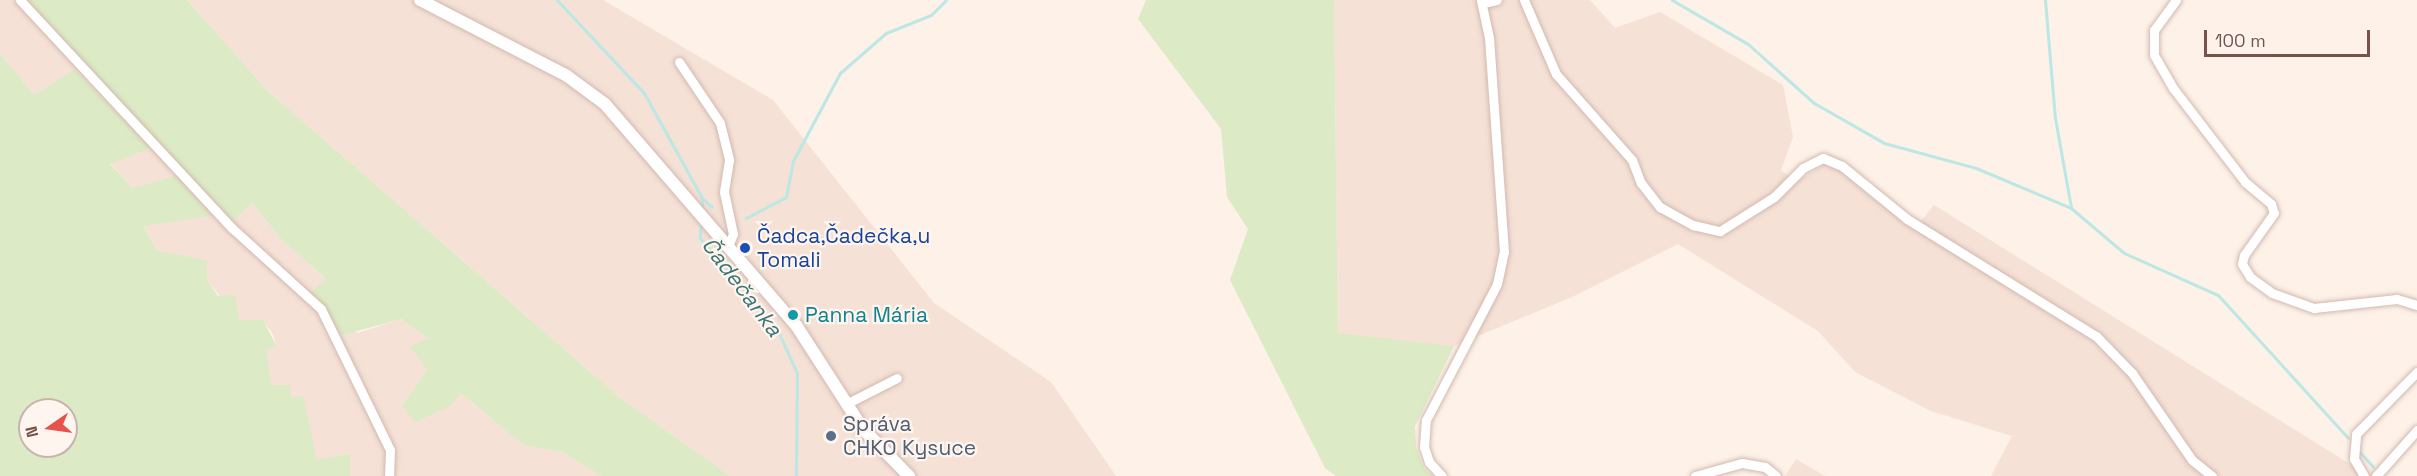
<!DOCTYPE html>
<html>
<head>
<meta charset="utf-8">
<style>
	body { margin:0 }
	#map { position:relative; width:2417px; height:476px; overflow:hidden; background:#fdf1e8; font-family:"Space Grotesk",sans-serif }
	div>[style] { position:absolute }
	.residential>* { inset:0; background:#f5e1d6 }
	.green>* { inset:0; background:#dcebc5 }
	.stream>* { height:3px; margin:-1.5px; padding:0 1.5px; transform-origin:1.5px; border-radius:1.5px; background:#bbe7e5 }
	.roads { filter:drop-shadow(0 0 2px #d2b9af) drop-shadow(0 0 2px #d2b9af) }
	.street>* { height:9px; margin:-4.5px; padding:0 4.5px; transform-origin:4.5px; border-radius:4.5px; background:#fff }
	.secondary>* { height:12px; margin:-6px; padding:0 6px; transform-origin:6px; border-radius:6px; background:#fff }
	.dots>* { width:16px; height:16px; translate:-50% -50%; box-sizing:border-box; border:3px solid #fff5ef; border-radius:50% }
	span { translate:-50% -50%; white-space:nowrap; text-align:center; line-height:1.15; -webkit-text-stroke:4.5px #fff5ef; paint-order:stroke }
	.transit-label { font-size:21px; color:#164399 }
	.left { translate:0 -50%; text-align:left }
	.culture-label { font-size:21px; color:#0d838f }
	.service-label { font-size:21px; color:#4e5e75 }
	.water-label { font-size:22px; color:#3b7674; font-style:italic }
	.north { position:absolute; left:18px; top:398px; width:60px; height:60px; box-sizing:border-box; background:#fff5ef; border:2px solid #c9b4ad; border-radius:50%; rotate:257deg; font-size:16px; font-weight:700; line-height:24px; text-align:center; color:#78524b }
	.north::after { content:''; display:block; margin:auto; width:21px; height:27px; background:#e8514c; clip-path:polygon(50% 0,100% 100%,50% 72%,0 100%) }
	.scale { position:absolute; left:2204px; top:30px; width:166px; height:27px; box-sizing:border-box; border:3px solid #78524b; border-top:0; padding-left:8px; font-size:18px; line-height:21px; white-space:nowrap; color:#78524b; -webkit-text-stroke:4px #fff5ef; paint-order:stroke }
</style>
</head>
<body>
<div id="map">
	<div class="residential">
		<i style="clip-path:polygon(0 0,27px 0,89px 70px,252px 203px,280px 238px,327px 280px,357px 333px,402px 319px,428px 339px,416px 352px,427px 370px,402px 406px,461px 393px,523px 445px,563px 452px,601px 476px,350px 476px,349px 453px,317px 461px,308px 429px,291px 398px,271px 385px,265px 348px,277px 347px,273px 334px,262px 320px,239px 320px,207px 280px,206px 260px,156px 250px,144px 225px,211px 215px,133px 188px,110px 163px,150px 147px,76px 69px,34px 95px,0 53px)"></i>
		<i style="clip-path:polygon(187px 0,603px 0,773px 100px,934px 303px,1051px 382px,1116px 476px,730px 476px,619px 397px,268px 91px)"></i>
		<i style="clip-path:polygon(1334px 0,1590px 0,1615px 28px,1660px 12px,1783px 85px,1793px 137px,1781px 170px,1796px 182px,1825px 164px,1840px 169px,1916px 227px,1934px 205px,2361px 471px,2357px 476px,1991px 476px,2012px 436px,1931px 411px,1855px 372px,1818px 331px,1678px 244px,1572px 297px,1454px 346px,1338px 334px)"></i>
		<i style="clip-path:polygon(1796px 459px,1825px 476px,1785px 476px)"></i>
	</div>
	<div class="green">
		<i style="clip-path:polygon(27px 0,187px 0,268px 91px,619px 397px,730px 476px,601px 476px,563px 452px,523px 445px,461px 393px,450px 406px,415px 422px,402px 406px,427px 370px,410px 346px,428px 339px,402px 319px,342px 335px,309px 294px,326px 279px,280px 238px,252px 203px,233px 221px,211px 204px)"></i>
		<i style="clip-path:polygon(1146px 0,1334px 0,1338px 333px,1454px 346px,1415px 426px,1416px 447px,1424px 468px,1433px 476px,1336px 476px,1325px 468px,1230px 280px,1248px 229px,1227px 197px,1221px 129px,1138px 19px)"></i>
		<i style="clip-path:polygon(evenodd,0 53px,34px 95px,75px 69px,151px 148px,110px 164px,133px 188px,176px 176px,212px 216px,144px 226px,156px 250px,207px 260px,207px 280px,218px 296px,235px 295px,239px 320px,263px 320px,277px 347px,266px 349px,271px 385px,290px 385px,291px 397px,303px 396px,317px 460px,350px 453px,350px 476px,0 476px,0 53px,30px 410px,66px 410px,66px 446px,30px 446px,30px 410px)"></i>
	</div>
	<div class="stream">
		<i style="left:557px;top:0;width:127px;rotate:46.9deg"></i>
		<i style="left:644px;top:93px;width:120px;rotate:61.1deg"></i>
		<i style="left:702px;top:198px;width:12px;rotate:90deg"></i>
		<i style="left:1672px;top:0;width:88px;rotate:30.1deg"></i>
		<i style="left:1748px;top:44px;width:89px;rotate:41.8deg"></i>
		<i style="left:1814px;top:103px;width:81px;rotate:29.7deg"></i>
		<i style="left:1884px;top:143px;width:95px;rotate:15.2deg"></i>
		<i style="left:1976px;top:168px;width:103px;rotate:22.8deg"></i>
		<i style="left:2071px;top:208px;width:70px;rotate:40.3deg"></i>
		<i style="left:2124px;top:253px;width:103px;rotate:24.1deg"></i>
		<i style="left:2218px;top:295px;width:193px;rotate:47.7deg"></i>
		<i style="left:2045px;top:0;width:118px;rotate:85.2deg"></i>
		<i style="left:2055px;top:118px;width:91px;rotate:79.9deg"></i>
		<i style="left:702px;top:198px;width:13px;rotate:42deg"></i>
		<i style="left:746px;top:218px;width:45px;rotate:-27.7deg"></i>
		<i style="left:786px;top:197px;width:37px;rotate:-79deg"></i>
		<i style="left:793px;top:161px;width:100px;rotate:-61.9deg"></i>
		<i style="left:840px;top:73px;width:61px;rotate:-41deg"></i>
		<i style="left:886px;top:33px;width:48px;rotate:-21.8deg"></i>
		<i style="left:931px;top:15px;width:21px;rotate:-45deg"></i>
		<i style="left:701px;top:222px;width:16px;rotate:94deg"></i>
		<i style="left:700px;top:238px;width:119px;rotate:49.8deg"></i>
		<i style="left:777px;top:329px;width:48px;rotate:65.6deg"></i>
		<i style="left:797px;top:373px;width:103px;rotate:90.6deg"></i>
		<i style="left:2357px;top:449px;width:24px;rotate:48deg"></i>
	</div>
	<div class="roads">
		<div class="street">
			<i style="left:20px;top:0;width:311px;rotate:47.1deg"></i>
			<i style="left:232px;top:228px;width:120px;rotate:42.3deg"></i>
			<i style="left:321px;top:309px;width:157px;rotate:63.9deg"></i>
			<i style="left:390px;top:450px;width:26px;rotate:92deg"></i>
			<i style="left:1524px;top:0;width:81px;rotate:66.6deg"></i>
			<i style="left:1556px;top:74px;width:115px;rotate:48.5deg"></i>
			<i style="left:1632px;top:160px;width:25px;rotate:69deg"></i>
			<i style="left:1641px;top:183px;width:31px;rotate:52deg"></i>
			<i style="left:1660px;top:207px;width:38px;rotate:29deg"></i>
			<i style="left:1693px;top:225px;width:28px;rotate:13deg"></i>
			<i style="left:1720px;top:231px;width:64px;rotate:-32.2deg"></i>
			<i style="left:1774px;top:197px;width:41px;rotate:-45deg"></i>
			<i style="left:1803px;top:168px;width:22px;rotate:-27deg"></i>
			<i style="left:1823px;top:158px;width:21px;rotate:23deg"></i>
			<i style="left:1842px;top:166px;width:84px;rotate:39.2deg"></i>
			<i style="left:1907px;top:219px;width:222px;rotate:31.8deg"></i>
			<i style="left:2096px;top:336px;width:52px;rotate:45.8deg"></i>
			<i style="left:2132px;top:373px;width:106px;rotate:55.4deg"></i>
			<i style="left:2192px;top:460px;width:26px;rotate:39deg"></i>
			<i style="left:2176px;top:0;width:37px;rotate:126deg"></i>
			<i style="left:2154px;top:30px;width:25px;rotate:90deg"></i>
			<i style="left:2154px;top:55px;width:38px;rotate:60deg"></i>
			<i style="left:2173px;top:88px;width:118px;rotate:52.5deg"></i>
			<i style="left:2245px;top:182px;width:34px;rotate:40deg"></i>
			<i style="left:2271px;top:204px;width:9px;rotate:72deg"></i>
			<i style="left:2274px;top:213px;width:52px;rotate:125.5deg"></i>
			<i style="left:2244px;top:255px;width:9px;rotate:103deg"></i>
			<i style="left:2242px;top:264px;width:15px;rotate:58deg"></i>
			<i style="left:2250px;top:277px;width:27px;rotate:36deg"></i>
			<i style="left:2272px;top:293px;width:45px;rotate:19.7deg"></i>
			<i style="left:2314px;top:308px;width:83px;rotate:-6.2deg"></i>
			<i style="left:2397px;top:299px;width:21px;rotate:17deg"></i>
			<i style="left:1483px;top:3px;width:14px;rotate:-12deg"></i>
			<i style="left:679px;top:62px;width:73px;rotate:56.1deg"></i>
			<i style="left:720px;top:123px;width:38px;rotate:76deg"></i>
			<i style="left:729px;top:160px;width:32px;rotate:99deg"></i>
			<i style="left:724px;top:192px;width:43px;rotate:77.9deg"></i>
			<i style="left:733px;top:234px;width:13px;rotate:113deg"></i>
			<i style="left:846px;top:404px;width:57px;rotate:-27deg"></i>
			<i style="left:1442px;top:476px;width:19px;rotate:-133deg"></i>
			<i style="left:1429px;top:462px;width:16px;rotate:-108deg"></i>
			<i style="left:1424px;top:447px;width:27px;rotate:-86deg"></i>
			<i style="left:1426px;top:420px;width:153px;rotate:-62.4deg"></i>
			<i style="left:1497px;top:284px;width:33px;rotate:-78deg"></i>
			<i style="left:1504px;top:252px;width:215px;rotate:-94deg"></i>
			<i style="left:1489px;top:38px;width:39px;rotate:-102deg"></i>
			<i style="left:1695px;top:476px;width:49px;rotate:-15.5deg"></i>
			<i style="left:1742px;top:463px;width:23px;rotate:10deg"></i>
			<i style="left:1765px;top:467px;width:14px;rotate:39deg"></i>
			<i style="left:2364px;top:476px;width:20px;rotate:-120deg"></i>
			<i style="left:2354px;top:459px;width:25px;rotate:-85deg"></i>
			<i style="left:2356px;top:434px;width:87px;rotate:-45.5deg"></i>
			<i style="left:2376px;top:476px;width:62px;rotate:-48.3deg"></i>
		</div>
		<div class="secondary">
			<i style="left:420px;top:0;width:165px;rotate:27.3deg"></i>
			<i style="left:567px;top:76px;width:47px;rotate:36.4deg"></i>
			<i style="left:605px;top:104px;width:292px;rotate:49.2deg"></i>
			<i style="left:796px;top:325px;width:124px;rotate:57.2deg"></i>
			<i style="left:863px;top:429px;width:66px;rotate:45.6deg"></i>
		</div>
	</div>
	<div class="dots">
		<i style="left:745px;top:248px;background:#1a4fb4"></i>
		<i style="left:793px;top:315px;background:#0f9aa8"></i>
		<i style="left:831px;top:436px;background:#5c6f8a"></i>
	</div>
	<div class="transit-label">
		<span class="left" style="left:757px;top:248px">Čadca,Čadečka,u<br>Tomali</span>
	</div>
	<div class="culture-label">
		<span class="left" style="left:805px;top:315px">Panna Mária</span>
	</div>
	<div class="service-label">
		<span class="left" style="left:843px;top:436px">Správa<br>CHKO Kysuce</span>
	</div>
	<div class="water-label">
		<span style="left:742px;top:287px;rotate:53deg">Čadečanka</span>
	</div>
	<div class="north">N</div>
	<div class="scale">100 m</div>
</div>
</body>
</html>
